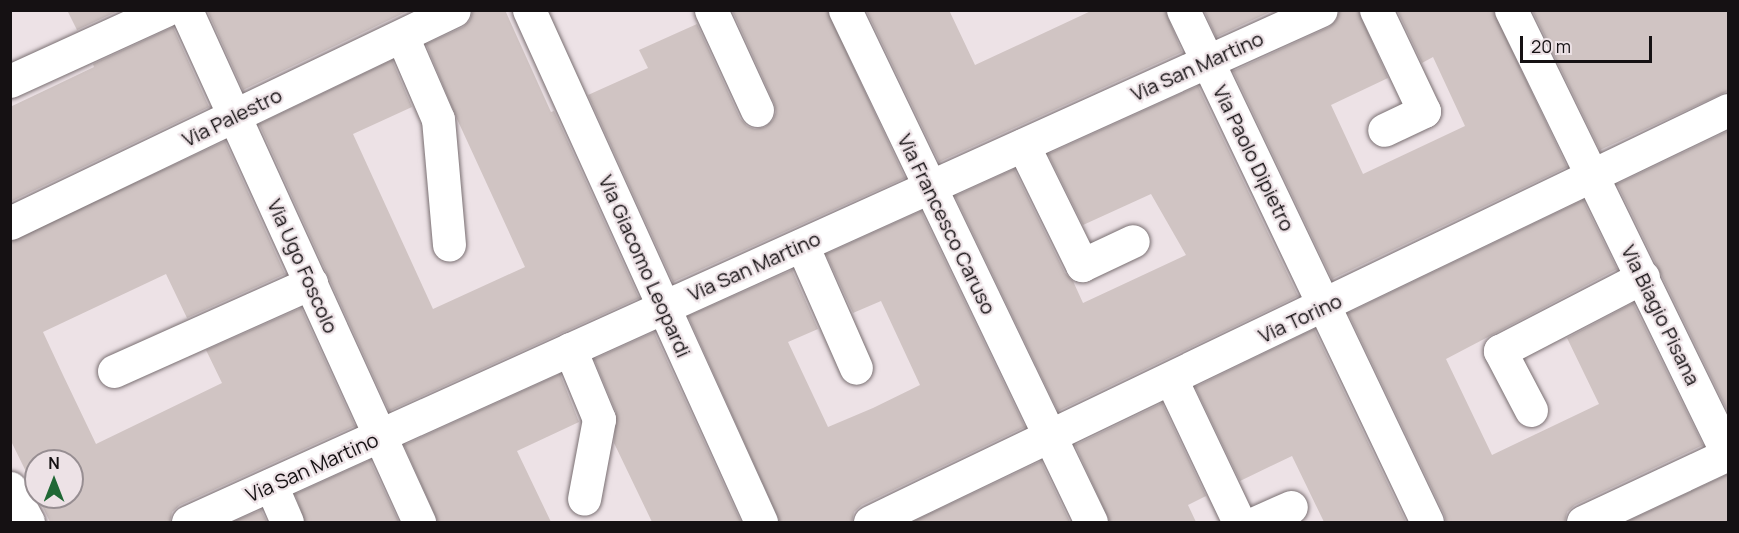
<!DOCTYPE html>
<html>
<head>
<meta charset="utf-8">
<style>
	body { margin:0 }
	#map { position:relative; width:1739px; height:533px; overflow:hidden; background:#ede2e6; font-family:Manrope,sans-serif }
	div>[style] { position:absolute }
	.building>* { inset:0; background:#d0c4c3 }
	.roads { filter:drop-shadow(0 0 2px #796f72) drop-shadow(0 0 2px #796f72) }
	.minor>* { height:33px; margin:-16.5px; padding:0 16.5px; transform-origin:16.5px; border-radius:16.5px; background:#fff }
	span { translate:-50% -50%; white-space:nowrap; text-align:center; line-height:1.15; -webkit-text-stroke:4.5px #ede2e6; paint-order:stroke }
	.street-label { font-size:20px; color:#151113 }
	.frame { position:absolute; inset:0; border:12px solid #151113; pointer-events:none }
	.north { position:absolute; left:24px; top:449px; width:60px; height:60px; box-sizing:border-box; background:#ede2e6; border:2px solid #978e92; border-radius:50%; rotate:0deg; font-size:16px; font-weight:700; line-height:24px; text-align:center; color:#151113 }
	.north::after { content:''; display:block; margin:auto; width:21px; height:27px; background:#206835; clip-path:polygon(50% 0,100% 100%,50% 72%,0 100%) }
	.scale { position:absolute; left:1520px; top:36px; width:132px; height:27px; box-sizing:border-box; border:3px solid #151113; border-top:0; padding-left:8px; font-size:18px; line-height:21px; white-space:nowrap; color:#151113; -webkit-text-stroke:4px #ede2e6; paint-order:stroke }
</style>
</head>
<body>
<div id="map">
	<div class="building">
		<i style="clip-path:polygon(67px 10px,120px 10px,77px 30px)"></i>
		<i style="clip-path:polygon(207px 10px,410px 10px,243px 90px)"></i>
		<i style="clip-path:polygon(473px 10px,505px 10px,551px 112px,554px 111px,639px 298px,389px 411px,259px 124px,392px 60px,412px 107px,353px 134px,433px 309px,525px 267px,457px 119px,426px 44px,463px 27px,470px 20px)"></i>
		<i style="clip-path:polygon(732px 10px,827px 10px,905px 178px,673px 282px,588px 95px,648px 68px,639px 50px,697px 24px,740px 118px,747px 126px,755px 129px,765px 127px,773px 120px,776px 112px,774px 103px)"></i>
		<i style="clip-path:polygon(866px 10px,949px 10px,975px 65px,1093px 10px,1165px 10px,1182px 52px,939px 162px)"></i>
		<i style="clip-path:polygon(1204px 10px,1274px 10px,1216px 37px)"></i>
		<i style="clip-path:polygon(1340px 10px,1358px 10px,1388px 78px,1331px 105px,1363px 174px,1465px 126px,1433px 57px,1422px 63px,1397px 10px,1493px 10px,1567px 167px,1332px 279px,1233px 71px,1329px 27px,1336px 20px)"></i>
		<i style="clip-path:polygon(1532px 10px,1728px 10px,1728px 91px,1600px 150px)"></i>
		<i style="clip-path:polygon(173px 27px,209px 107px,10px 202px,10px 107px,94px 67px,93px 64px)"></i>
		<i style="clip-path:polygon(1198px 86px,1298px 296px,1058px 411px,955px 196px,1014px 169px,1065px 273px,1073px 281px,1083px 303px,1186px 255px,1151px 194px,1083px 225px,1048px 154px)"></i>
		<i style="clip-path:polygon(1728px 131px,1728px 412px,1617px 184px)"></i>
		<i style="clip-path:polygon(225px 141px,285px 274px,187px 318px,166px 274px,43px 332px,63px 375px,96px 444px,222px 383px,206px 350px,301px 308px,355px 426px,180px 505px,172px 512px,170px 522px,50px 522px,38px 497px,72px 497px,72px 461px,36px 461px,36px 492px,10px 439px,10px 241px)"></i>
		<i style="clip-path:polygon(1583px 200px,1617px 269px,1446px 359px,1492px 455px,1599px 404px,1567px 338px,1633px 303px,1703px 445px,1575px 505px,1567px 512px,1565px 522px,1446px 522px,1444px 514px,1348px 313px)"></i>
		<i style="clip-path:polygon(921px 211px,1025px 427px,862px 505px,854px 512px,852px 522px,780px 522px,688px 316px,792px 270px,818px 329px,788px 342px,828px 427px,873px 408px,920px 385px,881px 301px,853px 313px,826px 254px)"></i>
		<i style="clip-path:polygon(1314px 329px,1406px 522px,1324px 522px,1292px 456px,1240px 481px,1195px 387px)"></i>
		<i style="clip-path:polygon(654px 332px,741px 522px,652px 522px,614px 443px,616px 412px,594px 359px)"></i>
		<i style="clip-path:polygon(560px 374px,579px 422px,517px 451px,551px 522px,438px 522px,404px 445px)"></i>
		<i style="clip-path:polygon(1162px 403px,1206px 496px,1188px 505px,1196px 522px,1110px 522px,1075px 445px)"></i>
		<i style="clip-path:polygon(370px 460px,399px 522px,305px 522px,295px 494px)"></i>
		<i style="clip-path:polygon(1041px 461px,1070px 522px,912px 522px)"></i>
		<i style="clip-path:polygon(1728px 474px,1728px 522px,1626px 522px)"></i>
		<i style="clip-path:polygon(261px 510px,267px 522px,232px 522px)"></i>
	</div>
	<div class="roads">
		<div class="minor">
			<i style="left:186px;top:10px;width:563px;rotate:65.53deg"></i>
			<i style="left:529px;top:10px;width:562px;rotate:65.62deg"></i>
			<i style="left:711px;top:10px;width:110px;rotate:65.3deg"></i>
			<i style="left:845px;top:10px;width:568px;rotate:64.34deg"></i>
			<i style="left:1183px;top:10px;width:567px;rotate:64.52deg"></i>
			<i style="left:1376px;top:10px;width:112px;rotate:64.6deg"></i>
			<i style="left:1424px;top:111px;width:44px;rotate:154.6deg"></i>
			<i style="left:1511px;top:10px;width:494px;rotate:64deg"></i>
			<i style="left:402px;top:36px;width:90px;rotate:66.6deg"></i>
			<i style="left:438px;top:119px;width:126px;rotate:85deg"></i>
			<i style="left:10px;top:81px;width:171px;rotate:-24.5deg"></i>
			<i style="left:1023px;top:145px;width:134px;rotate:63.8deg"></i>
			<i style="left:1082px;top:265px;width:56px;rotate:-25.2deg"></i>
			<i style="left:10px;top:223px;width:492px;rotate:-25.6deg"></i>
			<i style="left:802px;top:245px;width:134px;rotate:66.3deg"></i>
			<i style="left:570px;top:349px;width:76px;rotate:67.5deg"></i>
			<i style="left:599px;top:419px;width:81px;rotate:100.6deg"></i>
			<i style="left:114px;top:371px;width:216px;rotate:-24.1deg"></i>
			<i style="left:1171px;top:379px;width:158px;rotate:64.6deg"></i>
			<i style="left:1531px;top:410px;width:67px;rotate:-117.7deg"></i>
			<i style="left:1500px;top:351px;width:161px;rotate:-27.4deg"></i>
			<i style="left:271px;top:485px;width:40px;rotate:66.6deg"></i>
			<i style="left:10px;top:488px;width:38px;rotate:62deg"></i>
			<i style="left:188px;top:522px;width:1243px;rotate:-24.32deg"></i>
			<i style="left:870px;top:522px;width:952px;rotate:-25.65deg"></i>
			<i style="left:1257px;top:522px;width:37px;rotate:-24deg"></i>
			<i style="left:1583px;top:522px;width:160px;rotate:-25.1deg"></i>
		</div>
	</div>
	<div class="street-label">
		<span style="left:1197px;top:66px;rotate:-24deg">Via San Martino</span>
		<span style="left:232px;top:117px;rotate:-26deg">Via Palestro</span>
		<span style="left:1254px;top:158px;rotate:64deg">Via Paolo Dipietro</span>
		<span style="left:947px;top:224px;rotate:64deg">Via Francesco Caruso</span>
		<span style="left:303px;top:266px;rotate:66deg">Via Ugo Foscolo</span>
		<span style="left:645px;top:266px;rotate:66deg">Via Giacomo Leopardi</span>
		<span style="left:754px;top:266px;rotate:-24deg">Via San Martino</span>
		<span style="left:1661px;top:315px;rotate:64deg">Via Biagio Pisana</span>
		<span style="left:1300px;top:318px;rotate:-25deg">Via Torino</span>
		<span style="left:312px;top:467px;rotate:-24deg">Via San Martino</span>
	</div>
	<div class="frame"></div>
	<div class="north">N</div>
	<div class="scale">20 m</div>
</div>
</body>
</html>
